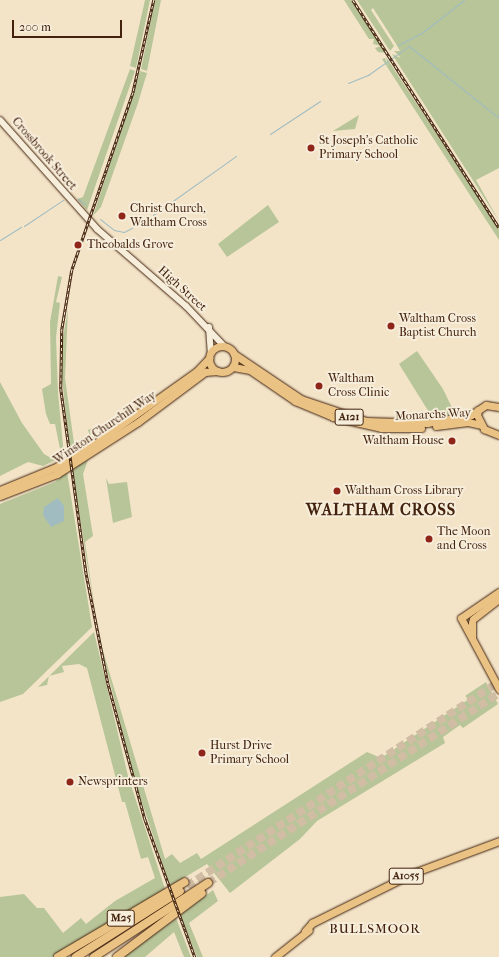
<!DOCTYPE html>
<html>
<head>
<meta charset="utf-8">
<style>
	body { margin:0 }
	#map { position:relative; width:499px; height:957px; overflow:hidden; background:#f3e4c8; font-family:"IM FELL French Canon",serif }
	div>[style] { position:absolute }
	.green>* { inset:0; background:#b7c599 }
	.water>* { inset:0; background:#a1bcc1 }
	.stream>* { height:1px; margin:-0.5px; padding:0 0.5px; transform-origin:0.5px; border-radius:0.5px; background:#a1bcc1 }
	.highway-tunnel>* { height:8px; margin-top:-4px; transform-origin:0; background:repeating-linear-gradient(90deg,#d0bda3 0 8px,transparent 0 12px) }
	.roads { filter:drop-shadow(0 0 1px #42220d) drop-shadow(0 0 1px #42220d) }
	.secondary>* { height:6px; margin:-3px; padding:0 3px; transform-origin:3px; border-radius:3px; background:#f7eddb }
	.primary>* { height:7px; margin:-3.5px; padding:0 3.5px; transform-origin:3.5px; border-radius:3.5px; background:#eac284 }
	.primary>.ring { margin:-3.5px; padding:0; box-sizing:content-box; background:none; border:7px solid #eac284; border-radius:50% }
	.highway>* { height:8px; margin:-4px; padding:0 4px; transform-origin:4px; border-radius:4px; background:#eac284 }
	.rail>* { height:2.5px; margin-top:-1.25px; transform-origin:0; background:repeating-linear-gradient(90deg,#f7eddb 0 3px,#42220d 0 6px); box-sizing:border-box; border-block:1px solid #42220d }
	.dots>* { width:11px; height:11px; translate:-50% -50%; box-sizing:border-box; border:2px solid #f7eddb; border-radius:50% }
	span { translate:-50% -50%; white-space:nowrap; text-align:center; line-height:1.15; -webkit-text-stroke:4px #f7eddb; paint-order:stroke }
	.shield-label span { padding:1px 3px; background:#f7eddb; border:1px solid; border-radius:3px; -webkit-text-stroke-width:0 }
	.shield-label { font-size:11px; color:#42220d; font-weight:700 }
	.poi-label { font-size:12px; color:#42220d }
	.left { translate:0 -50%; text-align:left }
	.right { translate:-100% -50%; text-align:right }
	.street-label { font-size:12px; color:#42220d }
	.neighbourhood-label { font-size:13px; color:#42220d; letter-spacing:1px }
	.district-label { font-size:16px; color:#42220d; font-weight:700; letter-spacing:1px }
	.scale { position:absolute; left:12px; top:20px; width:110px; height:18px; box-sizing:border-box; border:2px solid #42220d; border-top:0; padding-left:5px; font-size:12px; line-height:14px; white-space:nowrap; color:#42220d; -webkit-text-stroke:3px #f7eddb; paint-order:stroke }
</style>
</head>
<body>
<div id="map">
	<div class="green">
		<i style="clip-path:polygon(145px 0,150px 0,136px 68px,130px 66px)"></i>
		<i style="clip-path:polygon(155px 0,161px 0,147px 71px,141px 69px)"></i>
		<i style="clip-path:polygon(344px 0,352px 0,386px 53px,378px 52px,375px 48px,381px 46px,373px 44px,374px 39px,369px 39px)"></i>
		<i style="clip-path:polygon(357px 0,499px 0,499px 168px,476px 180px,499px 221px,392px 54px,401px 58px,394px 51px,400px 51px,396px 44px,373px 8px,371px 10px,394px 46px,390px 51px)"></i>
		<i style="clip-path:polygon(386px 57px,499px 229px,499px 240px,382px 59px,385px 58px,388px 67px)"></i>
		<i style="clip-path:polygon(130px 69px,135px 71px,87px 210px,77px 199px,83px 197px)"></i>
		<i style="clip-path:polygon(140px 71px,147px 73px,138px 103px,101px 207px,93px 216px)"></i>
		<i style="clip-path:polygon(359px 115px,355px 129px,333px 131px)"></i>
		<i style="clip-path:polygon(268px 205px,279px 222px,227px 257px,218px 244px)"></i>
		<i style="clip-path:polygon(58px 276px,62px 277px,56px 302px,60px 303px,56px 337px,58px 393px,64px 456px,43px 466px,28px 462px,0 476px,0 382px,22px 423px,44px 454px,53px 459px,61px 454px,55px 424px,50px 424px,46px 414px,42px 389px,51px 384px,50px 322px)"></i>
		<i style="clip-path:polygon(68px 309px,65px 378px,74px 443px,90px 436px,88px 430px,94px 427px,90px 432px,93px 436px,108px 430px,70px 453px,62px 378px,62px 343px)"></i>
		<i style="clip-path:polygon(417px 351px,443px 389px,455px 414px,432px 417px,399px 364px)"></i>
		<i style="clip-path:polygon(88px 460px,83px 474px,93px 536px,85px 542px,97px 624px,72px 469px)"></i>
		<i style="clip-path:polygon(67px 472px,92px 627px,23px 694px,0 702px,0 504px,55px 482px)"></i>
		<i style="clip-path:polygon(106px 478px,109px 484px,127px 482px,132px 517px,113px 523px)"></i>
		<i style="clip-path:polygon(94px 632px,128px 776px,165px 889px,52px 957px,0 957px,0 897px,24px 894px,37px 908px,44px 908px,63px 933px,81px 918px,86px 924px,115px 901px,155px 878px,148px 857px,141px 859px,125px 802px,122px 802px,87px 668px,79px 664px,62px 666px,64px 672px,49px 676px,47px 685px,38px 687px)"></i>
		<i style="clip-path:polygon(98px 634px,165px 859px,172px 854px,180px 863px,197px 853px,201px 859px,367px 752px,381px 758px,469px 699px,465px 696px,486px 682px,498px 704px,463px 728px,460px 725px,443px 737px,445px 743px,317px 821px,300px 839px,230px 893px,207px 864px,170px 886px,134px 779px)"></i>
		<i style="clip-path:polygon(213px 890px,218px 901px,189px 923px,203px 957px,197px 957px,180px 915px)"></i>
		<i style="clip-path:polygon(176px 918px,191px 957px,184px 957px,174px 932px,145px 957px,122px 957px)"></i>
	</div>
	<div class="water">
		<i style="clip-path:polygon(58px 498px,64px 506px,64px 521px,51px 527px,43px 515px,44px 507px)"></i>
	</div>
	<div class="stream">
		<i style="left:398px;top:45px;width:28px;rotate:-27deg"></i>
		<i style="left:423px;top:32px;width:52px;rotate:-38deg"></i>
		<i style="left:348px;top:83px;width:22px;rotate:-22deg"></i>
		<i style="left:368px;top:75px;width:50px;rotate:-35.3deg"></i>
		<i style="left:409px;top:46px;width:115px;rotate:38.7deg"></i>
		<i style="left:270px;top:134px;width:60px;rotate:-33.4deg"></i>
		<i style="left:78px;top:199px;width:9px;rotate:36deg"></i>
		<i style="left:153px;top:215px;width:102px;rotate:-35.4deg"></i>
		<i style="left:100px;top:219px;width:18px;rotate:38deg"></i>
		<i style="left:114px;top:230px;width:10px;rotate:11deg"></i>
		<i style="left:124px;top:232px;width:27px;rotate:-28deg"></i>
		<i style="left:24px;top:226px;width:47px;rotate:-33.7deg"></i>
		<i style="left:0;top:240px;width:25px;rotate:-32deg"></i>
	</div>
	<div class="highway-tunnel">
		<i style="left:208px;top:883px;width:348px;rotate:-33.1deg"></i>
		<i style="left:187px;top:886px;width:373px;rotate:-33.2deg"></i>
	</div>
	<div class="roads">
		<div class="secondary">
			<i style="left:0;top:120px;width:146px;rotate:48.3deg"></i>
			<i style="left:97px;top:229px;width:118px;rotate:40.9deg"></i>
			<i style="left:186px;top:306px;width:55px;rotate:46.5deg"></i>
			<i style="left:209px;top:327px;width:26px;rotate:86deg"></i>
		</div>
		<div class="primary">
			<i class="ring" style="left:209px;top:346px;width:19px;height:19px"></i>
			<i style="left:234px;top:354px;width:81px;rotate:33.9deg"></i>
			<i style="left:301px;top:399px;width:69px;rotate:18.7deg"></i>
			<i style="left:366px;top:421px;width:61px;rotate:1.9deg"></i>
			<i style="left:427px;top:423px;width:45px;rotate:-10.3deg"></i>
			<i style="left:471px;top:415px;width:18px;rotate:-34deg"></i>
			<i style="left:486px;top:405px;width:13px;rotate:9deg"></i>
			<i style="left:233px;top:367px;width:17px;rotate:10deg"></i>
			<i style="left:250px;top:370px;width:55px;rotate:34.6deg"></i>
			<i style="left:295px;top:401px;width:41px;rotate:22.8deg"></i>
			<i style="left:333px;top:417px;width:49px;rotate:12.9deg"></i>
			<i style="left:381px;top:428px;width:40px"></i>
			<i style="left:478px;top:410px;width:5px;rotate:101deg"></i>
			<i style="left:477px;top:415px;width:16px;rotate:63deg"></i>
			<i style="left:484px;top:429px;width:16px;rotate:22deg"></i>
			<i style="left:436px;top:426px;width:32px;rotate:-7deg"></i>
			<i style="left:468px;top:422px;width:13px;rotate:13deg"></i>
			<i style="left:0;top:490px;width:58px;rotate:-22.2deg"></i>
			<i style="left:54px;top:468px;width:42px;rotate:-30.3deg"></i>
			<i style="left:90px;top:447px;width:131px;rotate:-35.4deg"></i>
			<i style="left:197px;top:371px;width:18px;rotate:-47deg"></i>
			<i style="left:0;top:496px;width:61px;rotate:-21.1deg"></i>
			<i style="left:57px;top:474px;width:96px;rotate:-32.7deg"></i>
			<i style="left:138px;top:422px;width:84px;rotate:-36.7deg"></i>
			<i style="left:205px;top:372px;width:12px;rotate:-5deg"></i>
			<i style="left:499px;top:592px;width:46px;rotate:145.6deg"></i>
			<i style="left:461px;top:618px;width:81px;rotate:61.8deg"></i>
			<i style="left:473px;top:619px;width:33px;rotate:-38deg"></i>
			<i style="left:472px;top:622px;width:15px;rotate:90deg"></i>
			<i style="left:305px;top:931px;width:11px;rotate:-49deg"></i>
			<i style="left:312px;top:923px;width:113px;rotate:-26.3deg"></i>
			<i style="left:413px;top:873px;width:92px;rotate:-20.4deg"></i>
			<i style="left:275px;top:957px;width:43px;rotate:-38.5deg"></i>
		</div>
		<div class="highway">
			<i style="left:58px;top:957px;width:147px;rotate:-30.6deg"></i>
			<i style="left:76px;top:957px;width:123px;rotate:-32.4deg"></i>
			<i style="left:94px;top:957px;width:136px;rotate:-33deg"></i>
			<i style="left:117px;top:957px;width:106px;rotate:-37deg"></i>
		</div>
	</div>
	<div class="rail">
		<i style="left:154px;top:0;width:95px;rotate:102.7deg"></i>
		<i style="left:133px;top:93px;width:187px;rotate:109deg"></i>
		<i style="left:72px;top:270px;width:61px;rotate:99.5deg"></i>
		<i style="left:62px;top:330px;width:59px;rotate:91deg"></i>
		<i style="left:61px;top:389px;width:185px;rotate:82.2deg"></i>
		<i style="left:86px;top:572px;width:113px;rotate:78.8deg"></i>
		<i style="left:108px;top:683px;width:141px;rotate:74.8deg"></i>
		<i style="left:145px;top:819px;width:147px;rotate:70.1deg"></i>
		<i style="left:353px;top:0;width:270px;rotate:57.3deg"></i>
	</div>
	<div class="dots">
		<i style="left:311px;top:148px;background:#8f2418"></i>
		<i style="left:122px;top:216px;background:#8f2418"></i>
		<i style="left:78px;top:245px;background:#8f2418"></i>
		<i style="left:391px;top:326px;background:#8f2418"></i>
		<i style="left:319px;top:386px;background:#8f2418"></i>
		<i style="left:452px;top:441px;background:#8f2418"></i>
		<i style="left:337px;top:491px;background:#8f2418"></i>
		<i style="left:429px;top:539px;background:#8f2418"></i>
		<i style="left:202px;top:753px;background:#8f2418"></i>
		<i style="left:70px;top:782px;background:#8f2418"></i>
	</div>
	<div class="shield-label">
		<span style="left:349px;top:417px">A121</span>
		<span style="left:406px;top:876px">A1055</span>
		<span style="left:121px;top:918px">M25</span>
	</div>
	<div class="poi-label">
		<span class="left" style="left:319px;top:148px">St Joseph's Catholic<br>Primary School</span>
		<span class="left" style="left:130px;top:216px">Christ Church,<br>Waltham Cross</span>
		<span class="left" style="left:87px;top:245px">Theobalds Grove</span>
		<span class="left" style="left:399px;top:326px">Waltham Cross<br>Baptist Church</span>
		<span class="left" style="left:328px;top:386px">Waltham<br>Cross Clinic</span>
		<span class="right" style="left:444px;top:441px">Waltham House</span>
		<span class="left" style="left:345px;top:491px">Waltham Cross Library</span>
		<span class="left" style="left:437px;top:539px">The Moon<br>and Cross</span>
		<span class="left" style="left:210px;top:753px">Hurst Drive<br>Primary School</span>
		<span class="left" style="left:78px;top:782px">Newsprinters</span>
	</div>
	<div class="street-label">
		<span style="left:44px;top:154px;rotate:49deg">Crossbrook Street</span>
		<span style="left:182px;top:289px;rotate:42deg">High Street</span>
		<span style="left:433px;top:415px;rotate:-3deg">Monarchs Way</span>
		<span style="left:105px;top:428px;rotate:-34deg">Winston Churchill Way</span>
	</div>
	<div class="neighbourhood-label">
		<span style="left:375px;top:929px">BULLSMOOR</span>
	</div>
	<div class="district-label">
		<span style="left:381px;top:510px">WALTHAM CROSS</span>
	</div>
	<div class="scale">200 m</div>
</div>
</body>
</html>
